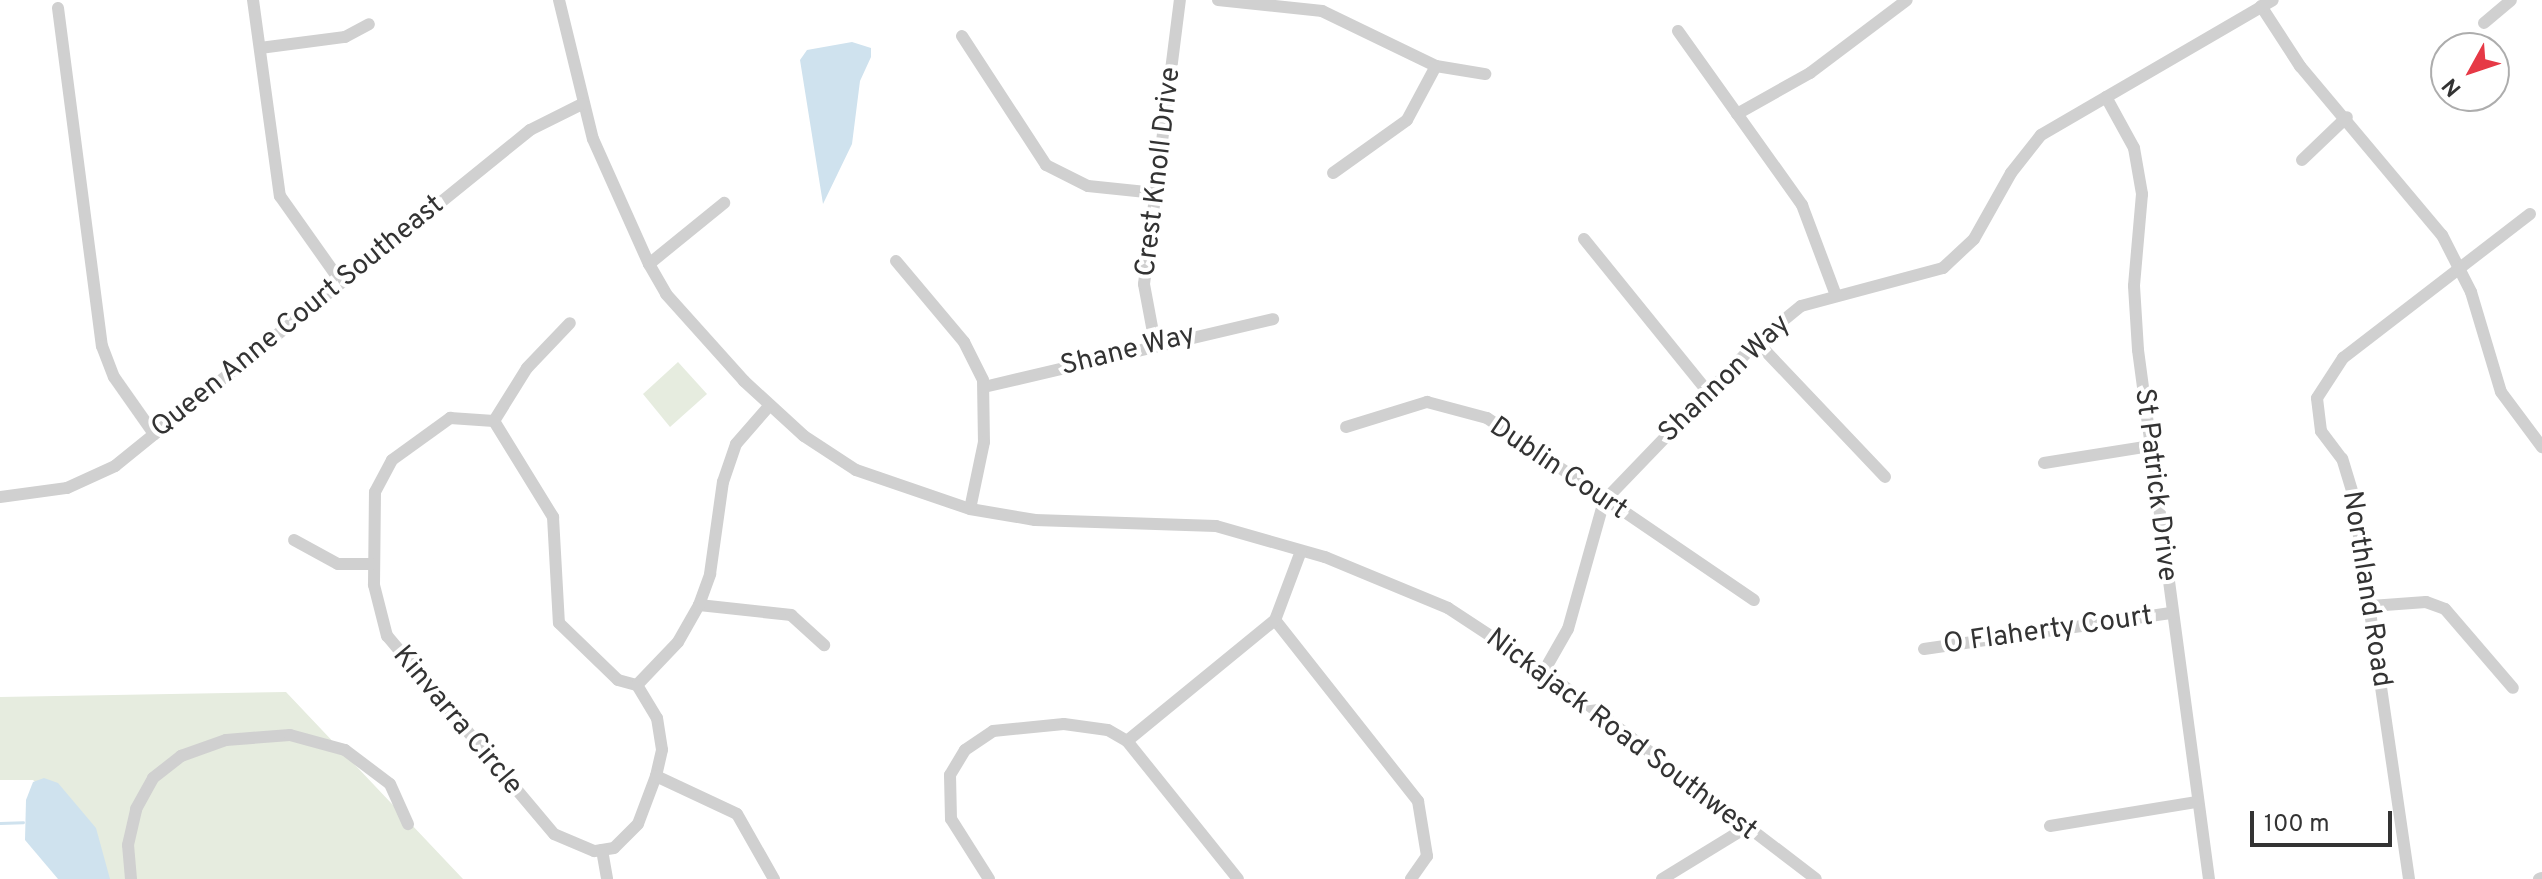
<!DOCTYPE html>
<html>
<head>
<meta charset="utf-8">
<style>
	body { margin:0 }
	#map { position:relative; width:2542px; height:879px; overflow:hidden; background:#fff; font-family:Overpass,sans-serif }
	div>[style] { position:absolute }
	.green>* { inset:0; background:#e6ecdf }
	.water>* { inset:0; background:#cfe2ee }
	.stream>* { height:3px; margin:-1.5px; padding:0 1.5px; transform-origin:1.5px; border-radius:1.5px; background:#cfe2ee }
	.minor>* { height:12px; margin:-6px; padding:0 6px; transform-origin:6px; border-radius:6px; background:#d0d0d0 }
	span { translate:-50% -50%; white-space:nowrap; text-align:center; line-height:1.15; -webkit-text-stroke:8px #fff; paint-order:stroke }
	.street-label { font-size:28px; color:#333 }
	.north { position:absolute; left:2430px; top:32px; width:80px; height:80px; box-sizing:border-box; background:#fff; border:2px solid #adadad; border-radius:50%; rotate:230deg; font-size:22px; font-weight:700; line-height:32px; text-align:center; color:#333 }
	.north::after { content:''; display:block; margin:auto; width:28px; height:36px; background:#e63946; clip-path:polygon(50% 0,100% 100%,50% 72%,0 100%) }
	.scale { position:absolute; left:2250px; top:811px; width:142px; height:36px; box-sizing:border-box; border:4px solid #333; border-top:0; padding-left:10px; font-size:24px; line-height:28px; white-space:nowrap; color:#333; -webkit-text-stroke:6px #fff; paint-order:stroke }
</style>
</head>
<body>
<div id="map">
	<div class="green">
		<i style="clip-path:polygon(678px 362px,707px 394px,670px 427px,643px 394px)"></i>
		<i style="clip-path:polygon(286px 692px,463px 879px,108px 879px,89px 830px,33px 780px,0 780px,0 697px)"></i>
	</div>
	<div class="water">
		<i style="clip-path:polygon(852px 42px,871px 48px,871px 57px,860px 81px,852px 144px,823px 204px,800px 60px,807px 50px)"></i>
		<i style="clip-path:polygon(44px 778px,58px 783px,96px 828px,110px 879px,58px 879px,25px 840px,26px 800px,33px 782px)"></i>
	</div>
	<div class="stream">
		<i style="left:0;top:823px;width:23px;rotate:-2deg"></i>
	</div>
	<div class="minor">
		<i style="left:253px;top:0;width:198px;rotate:82.2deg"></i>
		<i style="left:280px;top:196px;width:105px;rotate:54.7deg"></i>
		<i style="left:559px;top:0;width:143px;rotate:76.3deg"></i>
		<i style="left:593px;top:139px;width:137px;rotate:65.9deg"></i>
		<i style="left:649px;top:264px;width:34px;rotate:60deg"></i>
		<i style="left:666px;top:294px;width:117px;rotate:48.1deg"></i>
		<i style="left:744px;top:381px;width:81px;rotate:42.5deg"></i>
		<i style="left:804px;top:436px;width:62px;rotate:33.2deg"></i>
		<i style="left:856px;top:470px;width:120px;rotate:18.9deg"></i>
		<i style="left:970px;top:509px;width:66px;rotate:9.6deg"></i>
		<i style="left:1035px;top:520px;width:181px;rotate:1.9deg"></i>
		<i style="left:1216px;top:526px;width:113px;rotate:15.9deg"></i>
		<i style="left:1325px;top:557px;width:133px;rotate:22.5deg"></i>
		<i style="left:1448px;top:608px;width:115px;rotate:33.3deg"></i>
		<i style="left:1544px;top:671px;width:342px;rotate:37.4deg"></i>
		<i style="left:1218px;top:0;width:105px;rotate:6deg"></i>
		<i style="left:1322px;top:11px;width:127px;rotate:25.8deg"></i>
		<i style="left:1436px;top:66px;width:50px;rotate:9.3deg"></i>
		<i style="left:2261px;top:6px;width:72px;rotate:57deg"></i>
		<i style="left:2300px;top:66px;width:221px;rotate:50deg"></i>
		<i style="left:2442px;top:235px;width:64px;rotate:63deg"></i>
		<i style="left:2471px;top:292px;width:104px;rotate:73.3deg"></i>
		<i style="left:2501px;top:392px;width:69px;rotate:53.3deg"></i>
		<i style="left:58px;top:8px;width:341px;rotate:82.6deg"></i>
		<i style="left:102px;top:346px;width:33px;rotate:69deg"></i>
		<i style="left:114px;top:377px;width:70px;rotate:54.9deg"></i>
		<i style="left:2484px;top:23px;width:35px;rotate:-40deg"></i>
		<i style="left:1678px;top:31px;width:214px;rotate:54.5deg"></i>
		<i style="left:1802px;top:205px;width:94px;rotate:69.4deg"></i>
		<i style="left:962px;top:36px;width:154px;rotate:56.9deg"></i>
		<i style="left:1046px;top:165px;width:47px;rotate:26.6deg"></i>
		<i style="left:1088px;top:186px;width:68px;rotate:5.9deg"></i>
		<i style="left:260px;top:48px;width:86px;rotate:-7.4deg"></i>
		<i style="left:345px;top:37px;width:27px;rotate:-28deg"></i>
		<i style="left:2106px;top:97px;width:58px;rotate:61.2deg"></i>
		<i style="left:2134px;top:148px;width:47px;rotate:80.1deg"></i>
		<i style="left:2142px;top:194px;width:92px;rotate:95deg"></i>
		<i style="left:2134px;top:286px;width:64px;rotate:86.4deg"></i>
		<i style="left:2138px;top:350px;width:534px;rotate:82.36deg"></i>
		<i style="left:1737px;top:114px;width:84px;rotate:-29.3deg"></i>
		<i style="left:1810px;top:73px;width:121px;rotate:-37deg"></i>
		<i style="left:2302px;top:160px;width:62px;rotate:-43.7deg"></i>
		<i style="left:1333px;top:173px;width:91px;rotate:-35.6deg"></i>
		<i style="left:1407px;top:120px;width:61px;rotate:-61.8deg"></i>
		<i style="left:1584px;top:239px;width:197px;rotate:51deg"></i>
		<i style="left:896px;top:261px;width:106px;rotate:50deg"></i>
		<i style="left:964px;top:342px;width:42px;rotate:63.4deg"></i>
		<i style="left:983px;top:380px;width:62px;rotate:89.1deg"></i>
		<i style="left:984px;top:442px;width:68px;rotate:101.8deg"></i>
		<i style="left:649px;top:264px;width:97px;rotate:-39.1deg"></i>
		<i style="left:1757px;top:342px;width:186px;rotate:46.5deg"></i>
		<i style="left:1155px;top:343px;width:60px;rotate:-100.6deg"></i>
		<i style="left:1144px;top:284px;width:286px;rotate:-82.8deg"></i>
		<i style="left:984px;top:387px;width:297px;rotate:-13.2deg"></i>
		<i style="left:450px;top:418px;width:44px;rotate:3.9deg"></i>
		<i style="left:494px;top:421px;width:113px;rotate:58.4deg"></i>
		<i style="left:553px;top:517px;width:106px;rotate:86.8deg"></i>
		<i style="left:559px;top:623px;width:82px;rotate:44deg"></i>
		<i style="left:618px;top:680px;width:20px;rotate:15deg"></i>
		<i style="left:637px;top:685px;width:39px;rotate:59deg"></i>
		<i style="left:657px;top:718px;width:32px;rotate:81deg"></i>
		<i style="left:662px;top:750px;width:27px;rotate:103deg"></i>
		<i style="left:656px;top:776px;width:51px;rotate:110.6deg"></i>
		<i style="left:638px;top:824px;width:34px;rotate:135deg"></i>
		<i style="left:614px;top:848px;width:20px;rotate:171deg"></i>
		<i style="left:594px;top:851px;width:43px;rotate:-157deg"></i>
		<i style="left:554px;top:834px;width:259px;rotate:-130.1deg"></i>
		<i style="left:387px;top:636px;width:53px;rotate:-104.3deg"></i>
		<i style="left:374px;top:585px;width:93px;rotate:-89.4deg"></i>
		<i style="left:375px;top:492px;width:36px;rotate:-62deg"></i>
		<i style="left:392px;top:460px;width:72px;rotate:-35.9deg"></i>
		<i style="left:494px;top:421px;width:62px;rotate:-58.1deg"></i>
		<i style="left:527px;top:368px;width:62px;rotate:-46.3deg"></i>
		<i style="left:1346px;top:427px;width:85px;rotate:-17.2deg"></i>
		<i style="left:1427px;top:402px;width:62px;rotate:14.9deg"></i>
		<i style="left:1487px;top:418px;width:323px;rotate:34.3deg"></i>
		<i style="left:2044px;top:463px;width:107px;rotate:-9.1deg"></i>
		<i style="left:0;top:497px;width:68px;rotate:-7.7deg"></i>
		<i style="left:67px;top:488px;width:53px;rotate:-24.6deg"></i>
		<i style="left:115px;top:466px;width:534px;rotate:-38.99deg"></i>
		<i style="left:530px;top:130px;width:58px;rotate:-26.6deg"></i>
		<i style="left:294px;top:540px;width:50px;rotate:28.6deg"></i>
		<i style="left:338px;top:564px;width:35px"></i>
		<i style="left:1301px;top:551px;width:74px;rotate:110.6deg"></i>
		<i style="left:1275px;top:620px;width:231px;rotate:51.7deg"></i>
		<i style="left:1418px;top:801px;width:56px;rotate:80.7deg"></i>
		<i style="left:1427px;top:856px;width:28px;rotate:125deg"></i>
		<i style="left:699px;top:605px;width:93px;rotate:6.2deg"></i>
		<i style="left:791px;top:615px;width:45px;rotate:42.3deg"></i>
		<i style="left:2371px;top:606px;width:55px;rotate:-4.2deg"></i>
		<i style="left:2426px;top:602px;width:20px;rotate:20deg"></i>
		<i style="left:2445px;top:609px;width:104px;rotate:49.3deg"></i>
		<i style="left:1924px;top:649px;width:251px;rotate:-8.3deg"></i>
		<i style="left:1544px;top:671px;width:48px;rotate:-60.3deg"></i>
		<i style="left:1568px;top:629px;width:133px;rotate:-74.3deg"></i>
		<i style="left:1604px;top:501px;width:221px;rotate:-46.1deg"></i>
		<i style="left:1757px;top:342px;width:57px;rotate:-39.3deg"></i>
		<i style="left:1801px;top:306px;width:147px;rotate:-15deg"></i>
		<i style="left:1943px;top:268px;width:42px;rotate:-43.1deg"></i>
		<i style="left:1974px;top:239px;width:76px;rotate:-60.7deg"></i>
		<i style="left:2011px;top:173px;width:48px;rotate:-51.7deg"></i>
		<i style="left:2041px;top:135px;width:268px;rotate:-30.2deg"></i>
		<i style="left:637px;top:685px;width:59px;rotate:-46.4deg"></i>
		<i style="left:678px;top:642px;width:43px;rotate:-60.4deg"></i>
		<i style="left:699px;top:605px;width:33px;rotate:-70deg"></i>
		<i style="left:710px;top:574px;width:93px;rotate:-82deg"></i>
		<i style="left:723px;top:482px;width:40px;rotate:-71.1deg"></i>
		<i style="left:736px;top:444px;width:50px;rotate:-49deg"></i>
		<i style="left:1127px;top:741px;width:191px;rotate:-39.3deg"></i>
		<i style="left:656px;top:776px;width:89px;rotate:25.1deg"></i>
		<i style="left:737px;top:814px;width:75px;rotate:60.4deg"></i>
		<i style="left:2050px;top:826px;width:149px;rotate:-9.3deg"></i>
		<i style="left:602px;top:850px;width:29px;rotate:80deg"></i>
		<i style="left:131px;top:879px;width:34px;rotate:-95deg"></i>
		<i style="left:128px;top:845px;width:37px;rotate:-77deg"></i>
		<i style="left:136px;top:809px;width:35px;rotate:-61deg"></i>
		<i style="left:153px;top:778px;width:36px;rotate:-38deg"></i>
		<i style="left:181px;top:756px;width:48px;rotate:-19.6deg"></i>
		<i style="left:226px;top:740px;width:64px;rotate:-4.5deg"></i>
		<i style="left:290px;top:735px;width:57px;rotate:15.3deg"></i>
		<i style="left:345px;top:750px;width:56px;rotate:37.1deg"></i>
		<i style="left:390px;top:784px;width:44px;rotate:65.8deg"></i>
		<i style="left:989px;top:879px;width:71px;rotate:-122.3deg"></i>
		<i style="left:951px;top:819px;width:44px;rotate:-91.3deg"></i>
		<i style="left:950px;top:775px;width:29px;rotate:-59deg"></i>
		<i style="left:965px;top:750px;width:34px;rotate:-34deg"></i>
		<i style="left:993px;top:731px;width:71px;rotate:-5.6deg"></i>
		<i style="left:1064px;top:724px;width:44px;rotate:7.8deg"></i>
		<i style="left:1108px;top:730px;width:22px;rotate:30deg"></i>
		<i style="left:1127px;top:741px;width:177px;rotate:51.2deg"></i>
		<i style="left:1662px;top:879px;width:96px;rotate:-31.4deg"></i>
		<i style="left:2409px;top:879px;width:389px;rotate:-98.3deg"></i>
		<i style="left:2353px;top:494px;width:37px;rotate:-107deg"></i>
		<i style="left:2342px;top:459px;width:35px;rotate:-127deg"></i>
		<i style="left:2321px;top:431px;width:33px;rotate:-97deg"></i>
		<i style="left:2317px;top:398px;width:48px;rotate:-57deg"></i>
		<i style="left:2343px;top:358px;width:236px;rotate:-37.6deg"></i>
		<i style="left:2539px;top:879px;width:3px;rotate:-18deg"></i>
	</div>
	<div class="street-label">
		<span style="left:1159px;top:172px;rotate:-83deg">Crest Knoll Drive</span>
		<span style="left:298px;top:317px;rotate:-39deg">Queen Anne Court Southeast</span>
		<span style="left:1128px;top:351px;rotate:-14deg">Shane Way</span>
		<span style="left:1725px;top:379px;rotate:-44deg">Shannon Way</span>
		<span style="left:1558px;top:469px;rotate:34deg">Dublin Court</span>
		<span style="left:2155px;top:485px;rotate:83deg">St Patrick Drive</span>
		<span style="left:2366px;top:589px;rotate:81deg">Northland Road</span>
		<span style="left:2048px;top:631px;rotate:-8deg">O Flaherty Court</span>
		<span style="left:457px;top:721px;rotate:50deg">Kinvarra Circle</span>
		<span style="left:1621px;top:735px;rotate:37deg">Nickajack Road Southwest</span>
	</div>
	<div class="north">N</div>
	<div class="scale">100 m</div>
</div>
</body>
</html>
